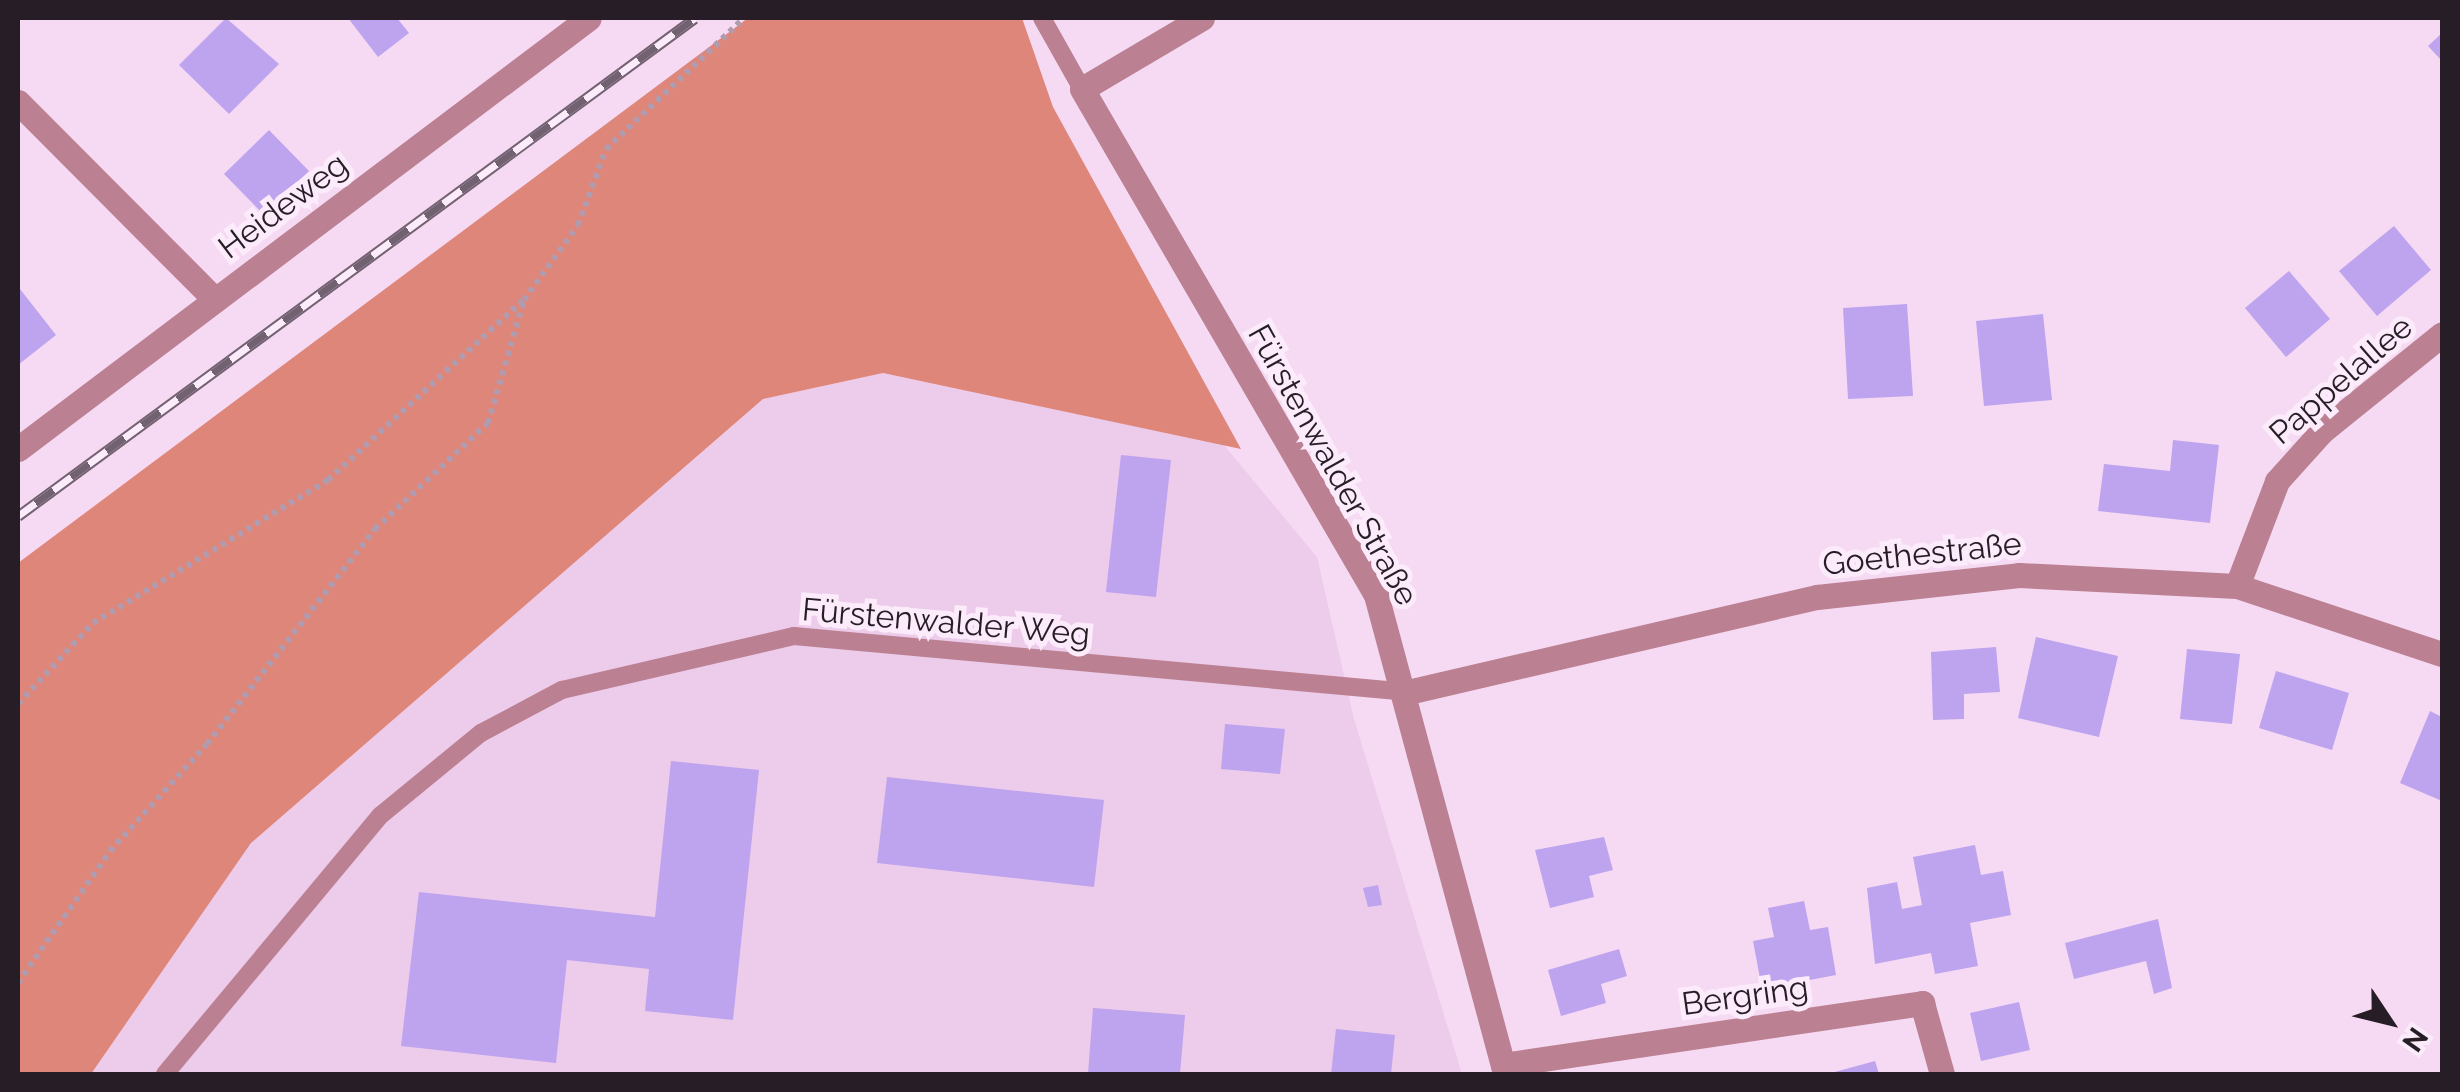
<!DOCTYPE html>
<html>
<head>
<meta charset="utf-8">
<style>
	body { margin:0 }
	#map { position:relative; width:2460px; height:1092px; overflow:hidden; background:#f6daf3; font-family:Raleway,sans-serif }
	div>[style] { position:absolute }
	.built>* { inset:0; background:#edcbea }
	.forest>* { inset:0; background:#de867a }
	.building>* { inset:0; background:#bea3ef }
	.path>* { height:6px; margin-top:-3px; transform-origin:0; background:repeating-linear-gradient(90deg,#b19baf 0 5px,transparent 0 10px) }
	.service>* { height:18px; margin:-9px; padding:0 9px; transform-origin:9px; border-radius:9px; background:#bb8092 }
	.minor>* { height:25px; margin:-12.5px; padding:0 12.5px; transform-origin:12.5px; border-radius:12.5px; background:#bb8092 }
	.rail>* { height:11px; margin-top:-5.5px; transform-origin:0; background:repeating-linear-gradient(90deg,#fcebfa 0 22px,#726170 0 44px); box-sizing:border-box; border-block:2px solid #726170 }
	span { translate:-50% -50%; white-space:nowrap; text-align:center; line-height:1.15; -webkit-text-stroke:10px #fcebfa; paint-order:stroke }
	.street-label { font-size:32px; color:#271d26 }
	.frame { position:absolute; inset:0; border:20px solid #271d26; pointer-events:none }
	.north { position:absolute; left:2340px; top:972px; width:100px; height:100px; -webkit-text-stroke:8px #fcebfa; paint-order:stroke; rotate:125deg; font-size:28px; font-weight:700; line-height:40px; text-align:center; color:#271d26 }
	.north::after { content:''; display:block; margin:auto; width:35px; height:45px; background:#271d26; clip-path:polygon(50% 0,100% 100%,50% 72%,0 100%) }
</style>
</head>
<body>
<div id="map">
	<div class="built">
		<i style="clip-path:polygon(883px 373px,1224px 445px,1317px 557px,1354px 719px,1462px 1074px,91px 1074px,251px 843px,763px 399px)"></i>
	</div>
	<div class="forest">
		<i style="clip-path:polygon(748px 18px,1022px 18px,1053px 107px,1241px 449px,883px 373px,763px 399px,251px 843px,91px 1074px,18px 1074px,18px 563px)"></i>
	</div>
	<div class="building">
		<i style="clip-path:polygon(226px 18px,279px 64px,229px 114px,179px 65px)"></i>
		<i style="clip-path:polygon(348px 18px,397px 18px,409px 33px,378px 57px)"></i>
		<i style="clip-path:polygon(2442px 33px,2442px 61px,2428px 46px)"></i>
		<i style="clip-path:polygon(269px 130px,309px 171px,264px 215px,224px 174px)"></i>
		<i style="clip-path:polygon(2394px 226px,2431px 270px,2377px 316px,2339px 271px)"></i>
		<i style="clip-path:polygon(2289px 271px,2330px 319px,2286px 357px,2245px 308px)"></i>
		<i style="clip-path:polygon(20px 289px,56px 335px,18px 365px,18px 291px)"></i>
		<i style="clip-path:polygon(1907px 304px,1913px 396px,1848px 399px,1843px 308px)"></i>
		<i style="clip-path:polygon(2043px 314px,2052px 400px,1984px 406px,1976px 321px)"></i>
		<i style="clip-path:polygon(2173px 440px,2219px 445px,2210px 523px,2098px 511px,2104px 464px,2170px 471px)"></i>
		<i style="clip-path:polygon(1121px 455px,1171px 460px,1156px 597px,1106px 592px)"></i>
		<i style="clip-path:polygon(2036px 637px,2118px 656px,2099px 737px,2018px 718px)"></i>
		<i style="clip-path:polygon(1996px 647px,2000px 692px,1964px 694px,1964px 719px,1933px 720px,1931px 652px)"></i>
		<i style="clip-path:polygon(2187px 649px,2240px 654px,2232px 724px,2180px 719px)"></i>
		<i style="clip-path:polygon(2276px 671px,2349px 693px,2332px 750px,2259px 728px)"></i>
		<i style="clip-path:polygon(2430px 711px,2442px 717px,2442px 801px,2400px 783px)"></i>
		<i style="clip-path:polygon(1225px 724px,1285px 729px,1280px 774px,1221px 769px)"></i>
		<i style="clip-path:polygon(671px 761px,759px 770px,733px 1020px,645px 1011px,649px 969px,567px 960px,556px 1063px,401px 1046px,419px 892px,655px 917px)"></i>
		<i style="clip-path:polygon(887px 777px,1104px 800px,1094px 887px,877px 863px)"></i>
		<i style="clip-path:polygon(1604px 837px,1613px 870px,1589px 876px,1594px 897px,1550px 908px,1535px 850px)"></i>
		<i style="clip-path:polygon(1975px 845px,1981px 875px,2003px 871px,2011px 915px,1970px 923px,1978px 966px,1935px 974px,1931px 953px,1875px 964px,1867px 888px,1897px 882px,1902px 909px,1922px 905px,1913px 857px)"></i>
		<i style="clip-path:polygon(1378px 885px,1382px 905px,1368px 907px,1363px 888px)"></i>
		<i style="clip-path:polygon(1804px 901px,1810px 930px,1828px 927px,1836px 975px,1762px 989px,1753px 941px,1774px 937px,1768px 908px)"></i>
		<i style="clip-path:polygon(2158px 919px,2172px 988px,2154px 994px,2146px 961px,2074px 979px,2065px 943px)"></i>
		<i style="clip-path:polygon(1619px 949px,1627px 976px,1601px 984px,1606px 1003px,1561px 1016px,1548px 970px)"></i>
		<i style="clip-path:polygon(2019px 1002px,2030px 1050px,1981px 1061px,1970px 1013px)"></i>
		<i style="clip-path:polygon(1093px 1008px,1185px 1015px,1180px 1074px,1088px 1074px)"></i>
		<i style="clip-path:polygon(1336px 1029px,1395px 1035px,1391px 1074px,1331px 1074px)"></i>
		<i style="clip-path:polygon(1875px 1061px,1879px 1074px,1832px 1074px,1831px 1073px)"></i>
	</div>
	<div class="path">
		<i style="left:18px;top:704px;width:110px;rotate:-47.2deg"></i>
		<i style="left:93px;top:623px;width:275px;rotate:-31.3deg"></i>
		<i style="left:328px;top:480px;width:265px;rotate:-42.7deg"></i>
		<i style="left:18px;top:983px;width:161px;rotate:-55.1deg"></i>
		<i style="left:110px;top:851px;width:144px;rotate:-47.8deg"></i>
		<i style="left:207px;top:744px;width:273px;rotate:-52deg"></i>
		<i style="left:375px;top:529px;width:155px;rotate:-43.2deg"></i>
		<i style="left:488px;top:423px;width:128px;rotate:-73.7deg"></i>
		<i style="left:524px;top:300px;width:92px;rotate:-54.2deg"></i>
		<i style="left:578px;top:225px;width:81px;rotate:-69.8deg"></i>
		<i style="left:606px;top:149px;width:190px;rotate:-43.5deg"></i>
	</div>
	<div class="service">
		<i style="left:1042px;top:18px;width:81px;rotate:60.6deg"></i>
		<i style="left:165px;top:1074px;width:337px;rotate:-50.2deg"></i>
		<i style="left:381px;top:815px;width:129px;rotate:-39.4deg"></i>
		<i style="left:481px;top:733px;width:92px;rotate:-28deg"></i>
		<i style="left:562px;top:690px;width:238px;rotate:-13.1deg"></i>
		<i style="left:794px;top:636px;width:617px;rotate:5.21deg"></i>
	</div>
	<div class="minor">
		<i style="left:1202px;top:18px;width:139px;rotate:149.4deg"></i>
		<i style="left:1082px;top:89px;width:585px;rotate:59.84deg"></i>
		<i style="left:1376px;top:595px;width:496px;rotate:74.9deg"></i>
		<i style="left:18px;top:102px;width:276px;rotate:45.1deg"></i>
		<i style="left:18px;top:449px;width:715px;rotate:-37.05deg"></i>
		<i style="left:2237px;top:586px;width:112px;rotate:-69.1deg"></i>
		<i style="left:2277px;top:481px;width:67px;rotate:-48deg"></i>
		<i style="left:2322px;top:431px;width:154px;rotate:-38.9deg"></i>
		<i style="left:1408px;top:692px;width:420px;rotate:-13.1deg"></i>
		<i style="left:1817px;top:597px;width:203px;rotate:-6.2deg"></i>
		<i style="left:2019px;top:575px;width:218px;rotate:2.9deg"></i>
		<i style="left:2237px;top:586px;width:216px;rotate:18.4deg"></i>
		<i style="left:1503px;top:1065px;width:424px;rotate:-8.4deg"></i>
		<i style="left:1922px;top:1003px;width:74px;rotate:74.3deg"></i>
	</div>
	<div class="rail">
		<i style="left:18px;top:516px;width:840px;rotate:-36.34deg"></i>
	</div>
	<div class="street-label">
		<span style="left:283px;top:206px;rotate:-37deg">Heideweg</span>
		<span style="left:2341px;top:380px;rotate:-41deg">Pappelallee</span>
		<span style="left:1333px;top:465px;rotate:61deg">Fürstenwalder Straße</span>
		<span style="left:1922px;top:554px;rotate:-6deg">Goethestraße</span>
		<span style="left:946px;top:622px;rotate:5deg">Fürstenwalder Weg</span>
		<span style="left:1745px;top:996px;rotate:-8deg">Bergring</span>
	</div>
	<div class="frame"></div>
	<div class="north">N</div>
</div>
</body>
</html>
